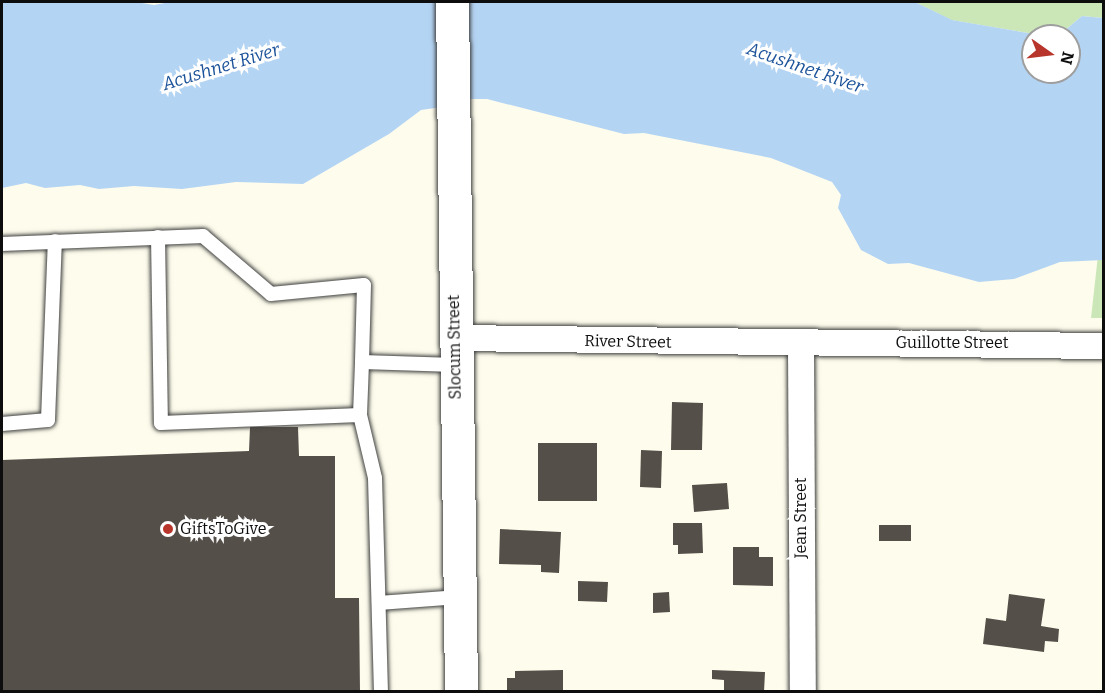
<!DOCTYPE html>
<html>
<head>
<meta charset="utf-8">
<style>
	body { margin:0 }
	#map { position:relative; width:1105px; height:693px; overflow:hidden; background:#fefded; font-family:Bitter,serif }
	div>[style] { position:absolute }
	.green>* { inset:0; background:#cbe7b8 }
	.water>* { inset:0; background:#b4d4f4 }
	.building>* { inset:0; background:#554f49 }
	.roads { filter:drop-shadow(0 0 2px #404040) drop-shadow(0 0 2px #404040) }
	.service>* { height:14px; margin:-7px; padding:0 7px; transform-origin:7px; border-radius:7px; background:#fff }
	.minor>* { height:26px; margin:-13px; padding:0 13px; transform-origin:13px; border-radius:13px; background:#fff }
	.tertiary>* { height:33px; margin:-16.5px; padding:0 16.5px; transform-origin:16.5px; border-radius:16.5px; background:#fff }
	.dots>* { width:16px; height:16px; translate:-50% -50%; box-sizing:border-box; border:3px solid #fff; border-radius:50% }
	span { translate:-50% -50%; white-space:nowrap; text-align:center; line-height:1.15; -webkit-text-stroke:6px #fff; paint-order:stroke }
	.street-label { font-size:16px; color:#0d0d0d }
	.poi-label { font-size:16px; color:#0d0d0d }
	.left { translate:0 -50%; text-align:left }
	.water-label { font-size:18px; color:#1b5299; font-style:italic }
	.frame { position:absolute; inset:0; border:3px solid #0d0d0d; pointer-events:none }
	.north { position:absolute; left:1021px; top:24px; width:60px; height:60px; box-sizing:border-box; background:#fff; border:2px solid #9e9e9e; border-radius:50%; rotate:104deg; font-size:16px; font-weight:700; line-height:24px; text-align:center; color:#0d0d0d }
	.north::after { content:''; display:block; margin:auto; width:21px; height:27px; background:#b7352a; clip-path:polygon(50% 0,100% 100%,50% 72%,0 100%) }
</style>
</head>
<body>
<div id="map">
	<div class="green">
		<i style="clip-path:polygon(915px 2px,1103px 2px,1103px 18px,1082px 16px,1063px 32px,1028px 33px,951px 20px)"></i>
		<i style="clip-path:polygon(1102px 219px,1103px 318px,1091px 318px)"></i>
	</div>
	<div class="water">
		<i style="clip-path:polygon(evenodd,2px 2px,136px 2px,154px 5px,170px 2px,915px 2px,952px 20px,1028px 33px,1063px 32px,1082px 16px,1103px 18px,1103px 260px,1060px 262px,1014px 279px,979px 282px,909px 263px,888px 264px,861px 250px,838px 208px,841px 195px,832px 182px,771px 158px,644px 133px,624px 134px,487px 99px,463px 99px,449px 106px,421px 110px,389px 134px,303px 184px,236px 182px,182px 189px,134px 186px,99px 189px,80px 185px,45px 188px,26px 183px,2px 188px,2px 2px,1033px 36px,1069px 36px,1069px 72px,1033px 72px,1033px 36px)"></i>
	</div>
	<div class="building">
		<i style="clip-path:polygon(672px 402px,703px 403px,702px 450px,671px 450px)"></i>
		<i style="clip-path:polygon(250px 427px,298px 427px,299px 456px,335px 456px,335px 598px,359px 598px,360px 692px,2px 692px,2px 460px,249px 451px)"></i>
		<i style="clip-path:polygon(538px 443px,597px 443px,597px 501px,538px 501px)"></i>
		<i style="clip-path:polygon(641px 450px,662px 451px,661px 488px,640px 487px)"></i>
		<i style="clip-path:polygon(727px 483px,729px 509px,694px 512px,692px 485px)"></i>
		<i style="clip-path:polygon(673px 523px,702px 523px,703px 553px,678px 554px,678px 545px,673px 545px)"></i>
		<i style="clip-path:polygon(879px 525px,911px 525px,911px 541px,879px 541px)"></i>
		<i style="clip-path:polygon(500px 529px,561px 532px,559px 573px,541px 572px,541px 565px,499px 564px)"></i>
		<i style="clip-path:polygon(733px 547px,759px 547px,759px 557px,773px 557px,773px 586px,733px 585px)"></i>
		<i style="clip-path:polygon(578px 581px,608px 582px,607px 602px,578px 601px)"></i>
		<i style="clip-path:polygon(669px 592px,670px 612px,653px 613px,653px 593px)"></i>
		<i style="clip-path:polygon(1009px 594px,1045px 599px,1041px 626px,1059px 629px,1058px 642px,1045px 641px,1044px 652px,983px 644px,986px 618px,1006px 621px)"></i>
		<i style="clip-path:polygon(563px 670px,563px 692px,507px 692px,507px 678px,515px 678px,515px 671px)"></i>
		<i style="clip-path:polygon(712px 670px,765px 672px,764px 692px,724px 692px,724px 680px,712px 679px)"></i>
	</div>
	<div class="roads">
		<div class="service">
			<i style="left:158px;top:237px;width:186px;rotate:89.1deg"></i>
			<i style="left:161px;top:423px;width:199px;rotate:-2.3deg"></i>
			<i style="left:360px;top:415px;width:53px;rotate:-87.8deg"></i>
			<i style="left:2px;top:244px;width:201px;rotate:-2.3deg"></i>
			<i style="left:203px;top:236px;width:89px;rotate:40.5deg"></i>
			<i style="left:271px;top:294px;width:93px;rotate:-5.5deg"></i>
			<i style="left:364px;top:285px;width:77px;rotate:91.5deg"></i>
			<i style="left:362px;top:362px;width:93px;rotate:1.8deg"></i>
			<i style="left:360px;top:415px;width:65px;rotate:76.6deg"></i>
			<i style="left:375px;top:478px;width:214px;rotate:88.4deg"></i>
			<i style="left:2px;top:424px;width:46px;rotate:-5deg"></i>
			<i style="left:48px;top:420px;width:179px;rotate:-87.8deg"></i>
			<i style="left:379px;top:603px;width:80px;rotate:-4.3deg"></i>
		</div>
		<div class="minor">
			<i style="left:455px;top:338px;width:649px;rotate:0.71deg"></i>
			<i style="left:801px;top:345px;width:347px;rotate:89.7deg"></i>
		</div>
		<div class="tertiary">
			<i style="left:452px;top:2px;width:690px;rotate:89.25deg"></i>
		</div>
	</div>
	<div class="dots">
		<i style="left:168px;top:529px;background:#b7352a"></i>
	</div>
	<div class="street-label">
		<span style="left:628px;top:342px;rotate:1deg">River Street</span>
		<span style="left:952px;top:343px">Guillotte Street</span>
		<span style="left:455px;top:347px;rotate:-91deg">Slocum Street</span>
		<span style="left:801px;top:518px;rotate:-90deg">Jean Street</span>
	</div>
	<div class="poi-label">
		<span class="left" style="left:180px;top:529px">GiftsToGive</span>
	</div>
	<div class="water-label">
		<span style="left:221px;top:67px;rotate:-17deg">Acushnet River</span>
		<span style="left:805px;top:68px;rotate:19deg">Acushnet River</span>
	</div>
	<div class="frame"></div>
	<div class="north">N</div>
</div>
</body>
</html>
